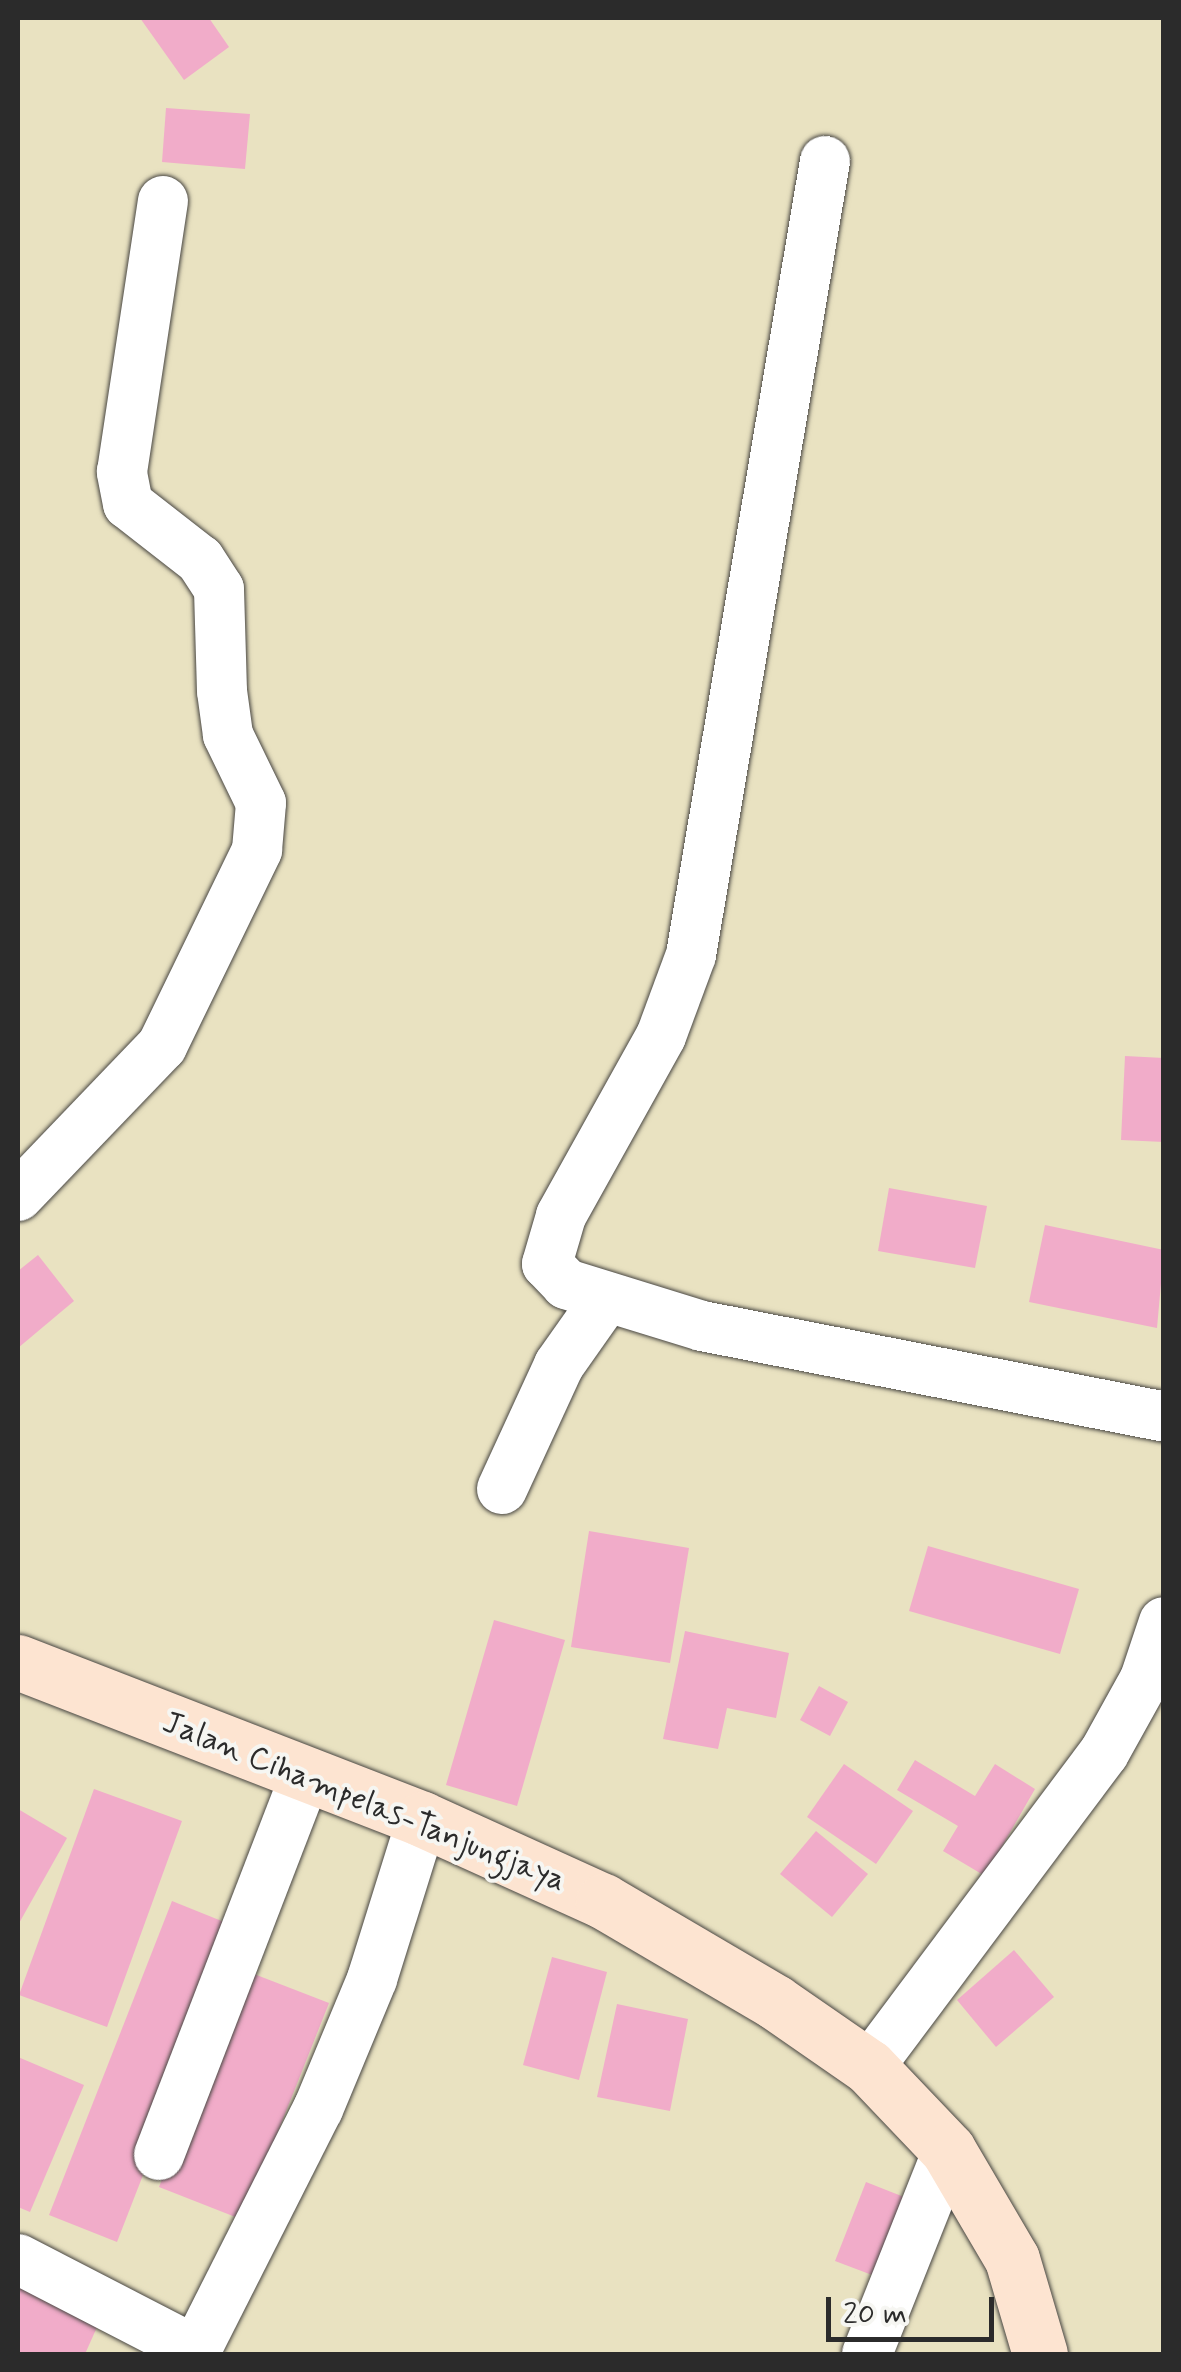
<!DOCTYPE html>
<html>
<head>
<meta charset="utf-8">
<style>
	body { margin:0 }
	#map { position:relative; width:1181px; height:2372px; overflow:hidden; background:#e9e2c1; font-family:Mynerve,sans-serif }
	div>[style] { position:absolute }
	.building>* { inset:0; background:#f1acc9 }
	.roads { filter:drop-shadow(0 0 2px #484642) drop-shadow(0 0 2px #484642) }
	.street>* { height:50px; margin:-25px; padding:0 25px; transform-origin:25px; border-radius:25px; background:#fff }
	.secondary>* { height:55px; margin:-27.5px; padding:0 27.5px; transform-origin:27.5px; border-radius:27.5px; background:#fde4d1 }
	span { translate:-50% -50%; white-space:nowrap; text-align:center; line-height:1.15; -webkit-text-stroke:8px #f6f6f2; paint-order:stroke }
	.street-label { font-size:32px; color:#2b2b2b }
	.frame { position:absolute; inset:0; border:20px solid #2b2b2b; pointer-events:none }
	.scale { position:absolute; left:826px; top:2297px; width:168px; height:45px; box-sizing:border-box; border:5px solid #2b2b2b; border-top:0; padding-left:12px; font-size:30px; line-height:35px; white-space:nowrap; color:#2b2b2b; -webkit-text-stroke:8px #f6f6f2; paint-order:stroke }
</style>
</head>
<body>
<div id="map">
	<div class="building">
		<i style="clip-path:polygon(140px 18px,209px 18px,229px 47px,184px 80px)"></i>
		<i style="clip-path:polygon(166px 108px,250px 114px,245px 169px,162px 162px)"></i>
		<i style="clip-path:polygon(1125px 1056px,1164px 1058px,1164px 1142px,1121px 1140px)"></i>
		<i style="clip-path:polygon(889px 1188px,987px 1206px,975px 1268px,878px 1251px)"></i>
		<i style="clip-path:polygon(1045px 1225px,1164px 1250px,1157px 1328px,1029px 1302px)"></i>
		<i style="clip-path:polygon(38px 1255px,74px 1301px,18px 1348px,18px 1271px)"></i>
		<i style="clip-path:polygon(589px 1531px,689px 1548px,670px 1663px,571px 1647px)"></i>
		<i style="clip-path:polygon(928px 1546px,1079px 1589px,1060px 1654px,909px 1611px)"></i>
		<i style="clip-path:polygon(494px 1620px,565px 1640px,517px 1806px,446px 1785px)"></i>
		<i style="clip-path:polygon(685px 1631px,789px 1653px,776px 1718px,727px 1708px,718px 1749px,663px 1739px)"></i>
		<i style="clip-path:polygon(819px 1686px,848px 1702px,830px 1736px,800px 1720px)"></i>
		<i style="clip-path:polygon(915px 1760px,975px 1796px,995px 1764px,1035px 1789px,985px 1876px,943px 1851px,958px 1826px,897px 1790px)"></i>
		<i style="clip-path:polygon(844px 1764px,913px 1811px,876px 1864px,807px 1817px)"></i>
		<i style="clip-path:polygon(94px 1789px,182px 1821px,107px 2027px,19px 1995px)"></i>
		<i style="clip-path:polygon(18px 1809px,67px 1838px,18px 1925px)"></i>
		<i style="clip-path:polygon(816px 1831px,868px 1874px,832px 1917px,780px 1874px)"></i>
		<i style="clip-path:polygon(172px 1901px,239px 1928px,117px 2242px,49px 2215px)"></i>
		<i style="clip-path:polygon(1014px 1950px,1054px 1997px,996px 2047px,957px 2000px)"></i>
		<i style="clip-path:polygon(552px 1957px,607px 1972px,579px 2080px,523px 2065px)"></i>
		<i style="clip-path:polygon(244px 1970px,329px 2003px,243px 2220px,159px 2187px)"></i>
		<i style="clip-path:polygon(617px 2004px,688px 2019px,670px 2111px,597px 2097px)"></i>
		<i style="clip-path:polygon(18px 2057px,84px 2085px,30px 2212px,18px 2207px)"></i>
		<i style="clip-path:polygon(866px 2182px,909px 2199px,880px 2278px,835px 2261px)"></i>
		<i style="clip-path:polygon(18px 2279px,102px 2316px,85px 2354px,18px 2354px)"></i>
	</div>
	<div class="roads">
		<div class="street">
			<i style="left:825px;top:161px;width:805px;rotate:99.58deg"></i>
			<i style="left:691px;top:955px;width:86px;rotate:110.3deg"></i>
			<i style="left:661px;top:1036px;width:206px;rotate:119.1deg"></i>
			<i style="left:561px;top:1216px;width:50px;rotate:106.3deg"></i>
			<i style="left:547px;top:1264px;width:28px;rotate:46deg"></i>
			<i style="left:566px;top:1284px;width:142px;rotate:17.2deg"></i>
			<i style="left:702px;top:1326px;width:471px;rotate:11.1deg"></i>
			<i style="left:18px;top:1196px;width:208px;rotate:-46.2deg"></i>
			<i style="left:162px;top:1046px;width:218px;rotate:-64.1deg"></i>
			<i style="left:257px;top:850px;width:47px;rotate:-85.1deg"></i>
			<i style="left:261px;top:803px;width:76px;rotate:-115.9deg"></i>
			<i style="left:228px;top:735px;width:44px;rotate:-97.8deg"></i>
			<i style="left:222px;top:691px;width:102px;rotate:-91.7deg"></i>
			<i style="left:219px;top:589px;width:35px;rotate:-123deg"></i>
			<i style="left:200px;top:560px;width:91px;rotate:-142.1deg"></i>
			<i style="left:128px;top:504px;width:33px;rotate:-101deg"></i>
			<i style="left:122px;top:472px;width:274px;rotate:-81.4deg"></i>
			<i style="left:502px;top:1489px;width:136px;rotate:-65.3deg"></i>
			<i style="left:559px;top:1365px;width:83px;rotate:-54.8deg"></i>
			<i style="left:869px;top:2067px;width:392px;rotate:-53.2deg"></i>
			<i style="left:1104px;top:1753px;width:85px;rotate:-61deg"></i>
			<i style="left:1145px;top:1679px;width:60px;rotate:-71.6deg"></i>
			<i style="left:159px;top:2155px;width:407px;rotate:-68.9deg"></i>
			<i style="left:18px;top:2259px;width:200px;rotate:27.3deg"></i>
			<i style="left:194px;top:2354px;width:275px;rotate:-63.2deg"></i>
			<i style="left:318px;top:2109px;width:141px;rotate:-67.4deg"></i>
			<i style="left:372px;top:1979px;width:168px;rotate:-72.6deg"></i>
			<i style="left:867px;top:2354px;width:219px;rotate:-68.3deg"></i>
		</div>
		<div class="secondary">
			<i style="left:18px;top:1662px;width:433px;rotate:21.2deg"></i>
			<i style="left:422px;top:1819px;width:199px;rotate:24.4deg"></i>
			<i style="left:603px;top:1901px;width:199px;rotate:30.4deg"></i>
			<i style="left:775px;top:2002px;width:114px;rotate:34.7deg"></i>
			<i style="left:869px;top:2067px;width:115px;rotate:46.4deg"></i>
			<i style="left:948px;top:2150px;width:126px;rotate:59.6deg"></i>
			<i style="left:1012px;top:2259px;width:99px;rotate:73.6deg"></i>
		</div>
	</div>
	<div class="street-label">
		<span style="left:364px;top:1802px;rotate:22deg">Jalan Cihampelas-Tanjungjaya</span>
	</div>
	<div class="frame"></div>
	<div class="scale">20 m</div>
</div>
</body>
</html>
